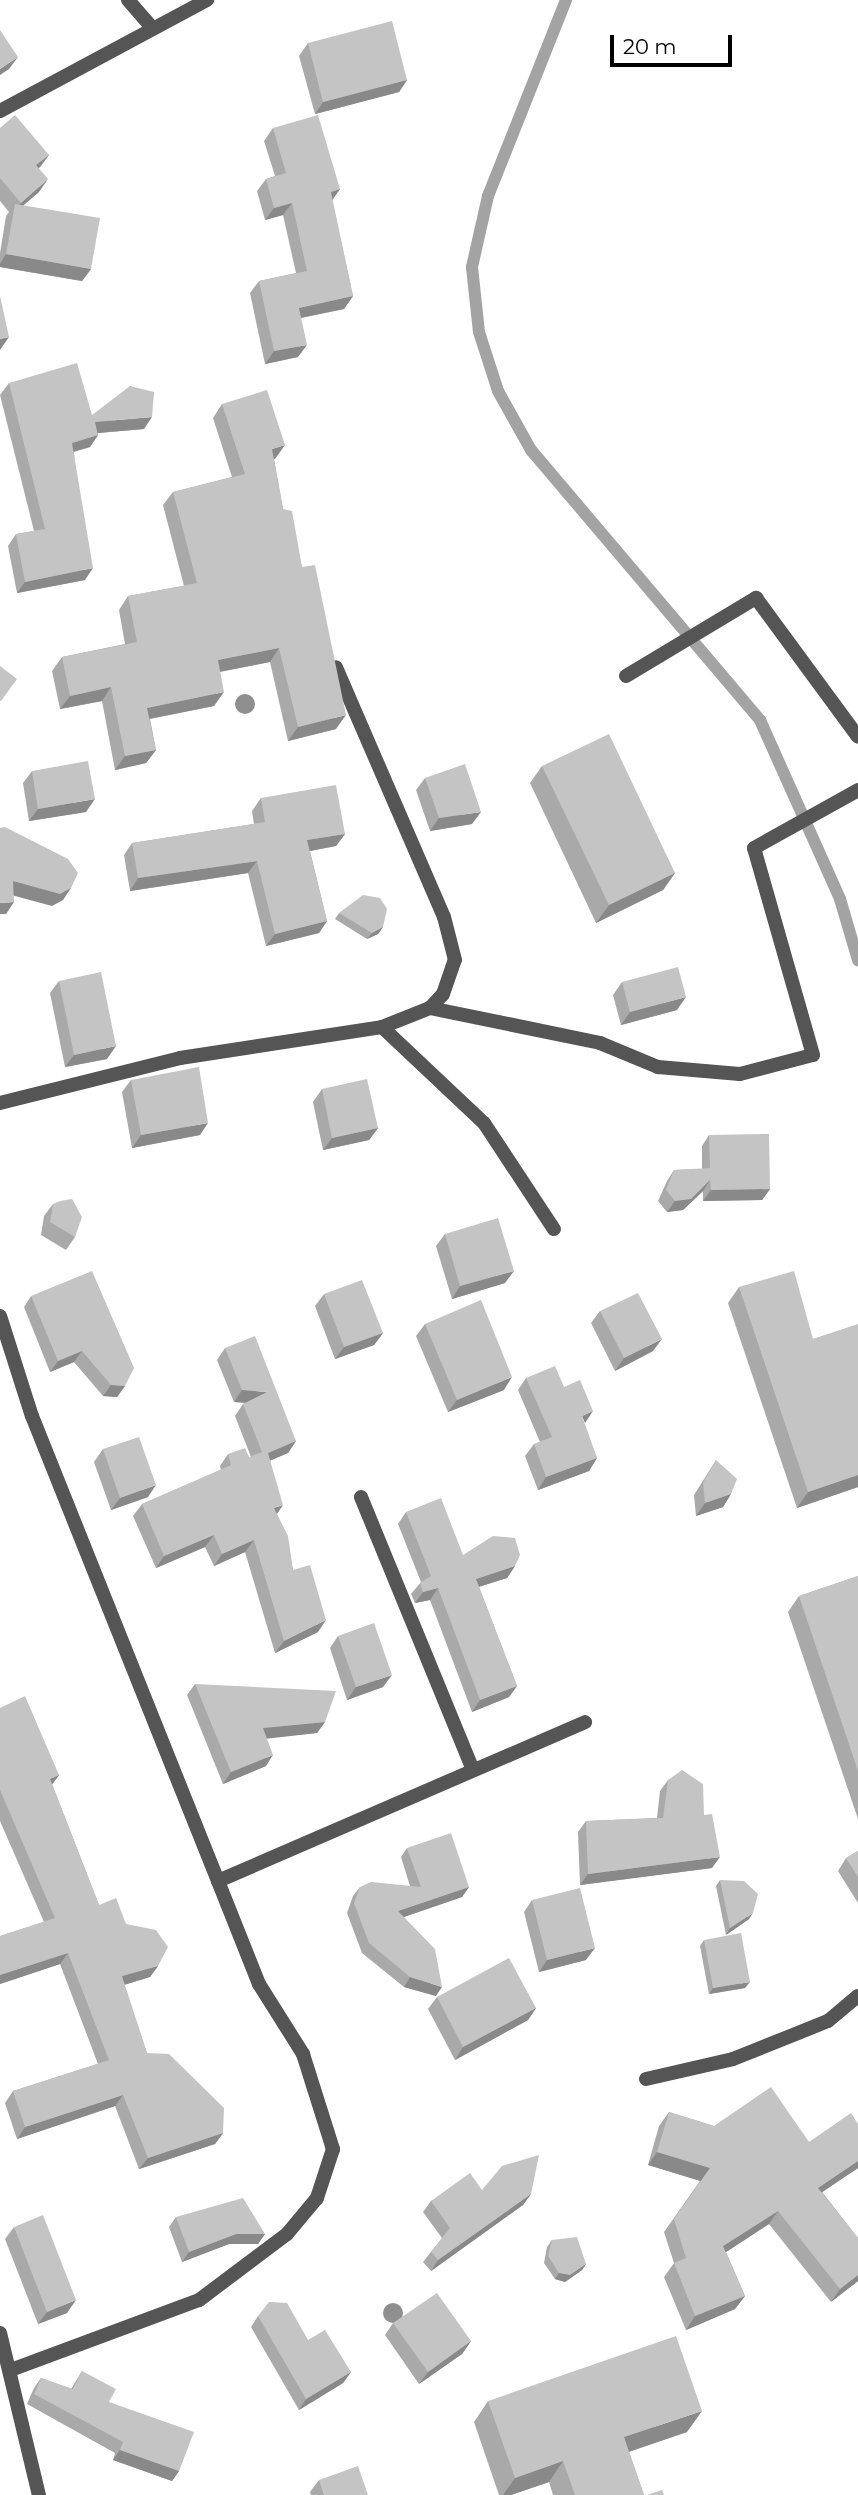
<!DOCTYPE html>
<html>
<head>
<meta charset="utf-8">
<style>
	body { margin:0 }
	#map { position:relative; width:858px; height:2495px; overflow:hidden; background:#fff; font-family:Montserrat,sans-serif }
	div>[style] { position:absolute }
	.stream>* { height:12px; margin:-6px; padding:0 6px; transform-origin:6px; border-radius:6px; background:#a3a3a3 }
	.lane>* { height:14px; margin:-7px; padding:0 7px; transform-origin:7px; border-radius:7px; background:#555 }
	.street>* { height:14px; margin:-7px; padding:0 7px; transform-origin:7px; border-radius:7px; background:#555 }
	.trees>* { width:20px; height:20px; margin:-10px; border-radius:50%; background:#8f8f8f }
	.wall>* { inset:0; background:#a9a9a9 }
	.shaded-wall>* { inset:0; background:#898989 }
	.building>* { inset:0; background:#c4c4c4 }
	span { translate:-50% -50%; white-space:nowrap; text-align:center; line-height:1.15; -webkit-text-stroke:7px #fff; paint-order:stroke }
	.scale { position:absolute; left:610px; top:35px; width:122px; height:32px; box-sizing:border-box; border:4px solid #000; border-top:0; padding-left:9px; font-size:21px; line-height:24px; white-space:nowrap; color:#000; -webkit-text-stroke:5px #fff; paint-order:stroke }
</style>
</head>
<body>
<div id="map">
	<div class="stream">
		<i style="left:566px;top:0;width:211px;rotate:111.7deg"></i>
		<i style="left:488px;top:196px;width:73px;rotate:102.7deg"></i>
		<i style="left:472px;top:267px;width:65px;rotate:83.9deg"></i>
		<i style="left:479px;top:332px;width:62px;rotate:72.1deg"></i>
		<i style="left:498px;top:391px;width:68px;rotate:60.8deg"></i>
		<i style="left:531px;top:450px;width:354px;rotate:49.7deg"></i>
		<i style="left:760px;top:720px;width:196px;rotate:65.9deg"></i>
		<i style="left:840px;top:899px;width:64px;rotate:73.6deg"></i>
	</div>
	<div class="lane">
		<i style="left:626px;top:676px;width:152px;rotate:-31deg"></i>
		<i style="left:756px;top:598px;width:172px;rotate:53.7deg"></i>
		<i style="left:754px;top:848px;width:119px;rotate:-29.1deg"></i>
	</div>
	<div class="street">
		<i style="left:128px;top:0;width:33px;rotate:49deg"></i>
		<i style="left:0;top:111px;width:235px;rotate:-28.2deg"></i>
		<i style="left:430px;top:1008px;width:174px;rotate:11.6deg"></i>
		<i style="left:600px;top:1043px;width:63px;rotate:22.5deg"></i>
		<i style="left:658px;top:1067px;width:82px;rotate:4.9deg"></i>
		<i style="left:740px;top:1074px;width:75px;rotate:-14.6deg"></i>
		<i style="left:813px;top:1055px;width:215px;rotate:-105.9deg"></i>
		<i style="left:382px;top:1027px;width:140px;rotate:43.3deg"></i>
		<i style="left:484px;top:1123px;width:127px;rotate:56.6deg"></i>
		<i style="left:0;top:1103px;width:186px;rotate:-14deg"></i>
		<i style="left:180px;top:1058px;width:204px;rotate:-8.7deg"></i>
		<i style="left:382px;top:1027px;width:52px;rotate:-21.6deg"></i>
		<i style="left:430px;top:1008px;width:19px;rotate:-47deg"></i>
		<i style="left:443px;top:994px;width:36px;rotate:-71deg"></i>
		<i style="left:455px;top:960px;width:44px;rotate:-104.3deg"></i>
		<i style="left:444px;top:917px;width:272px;rotate:-113.4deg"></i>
		<i style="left:0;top:1316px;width:105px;rotate:72.3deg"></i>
		<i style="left:32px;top:1416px;width:501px;rotate:68.2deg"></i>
		<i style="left:218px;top:1881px;width:111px;rotate:68.3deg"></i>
		<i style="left:259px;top:1984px;width:83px;rotate:57.8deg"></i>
		<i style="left:303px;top:2054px;width:100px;rotate:72.5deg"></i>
		<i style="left:333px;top:2149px;width:52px;rotate:108.1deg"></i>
		<i style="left:317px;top:2198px;width:47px;rotate:129.8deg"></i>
		<i style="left:287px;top:2234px;width:110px;rotate:143.1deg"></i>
		<i style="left:199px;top:2300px;width:198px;rotate:159.6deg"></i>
		<i style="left:361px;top:1497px;width:292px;rotate:67.7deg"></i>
		<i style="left:218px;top:1881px;width:400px;rotate:-23.4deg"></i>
		<i style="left:646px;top:2079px;width:89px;rotate:-12.9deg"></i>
		<i style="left:733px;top:2059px;width:102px;rotate:-21.8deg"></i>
		<i style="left:828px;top:2021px;width:39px;rotate:-40deg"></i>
		<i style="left:0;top:2333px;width:167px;rotate:76.5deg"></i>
	</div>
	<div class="trees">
		<i style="left:245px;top:704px"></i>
		<i style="left:393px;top:2313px"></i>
	</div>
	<div class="wall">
		<i style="clip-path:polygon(308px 43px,407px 80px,399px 92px,315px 114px,299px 56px)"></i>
		<i style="clip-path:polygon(0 128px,49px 155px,39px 168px,39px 192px,23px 205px,91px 269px,82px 281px,0 267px,0 253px,6px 216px,9px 212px,0 201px)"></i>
		<i style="clip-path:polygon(273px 128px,340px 189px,332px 200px,353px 296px,344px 309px,301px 318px,298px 357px,265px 364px,250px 293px,259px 281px,296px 273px,283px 215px,265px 220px,257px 191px,266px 179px,275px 176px,264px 141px)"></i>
		<i style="clip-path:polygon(9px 383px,92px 415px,144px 429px,98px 433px,98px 435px,90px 447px,74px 452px,85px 580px,17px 593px,8px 546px,16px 534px,34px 531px,0 395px)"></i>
		<i style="clip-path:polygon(222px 404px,275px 459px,274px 459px,283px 509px,302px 567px,336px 729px,288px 741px,270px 662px,220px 672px,214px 706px,150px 719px,156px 750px,146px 763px,115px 770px,102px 701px,60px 709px,52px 671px,62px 657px,125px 644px,119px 610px,128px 596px,184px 586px,163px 505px,173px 492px,232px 477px,213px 418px)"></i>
		<i style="clip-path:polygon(542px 766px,675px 873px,663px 890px,596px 923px,530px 783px)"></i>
		<i style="clip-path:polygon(32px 771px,86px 812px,29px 821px,23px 783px)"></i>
		<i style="clip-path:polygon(425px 778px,472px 824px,430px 831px,416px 790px)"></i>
		<i style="clip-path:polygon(261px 798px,345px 834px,336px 846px,310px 851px,327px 921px,319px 933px,266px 946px,248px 873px,130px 891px,124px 855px,132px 843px,254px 824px,252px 811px)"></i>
		<i style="clip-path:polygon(339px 913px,383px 927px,378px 934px,367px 939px,335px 919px)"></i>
		<i style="clip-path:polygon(59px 981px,107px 1059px,65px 1067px,50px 993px)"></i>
		<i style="clip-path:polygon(622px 982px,677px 1010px,621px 1025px,613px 995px)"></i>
		<i style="clip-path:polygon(131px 1080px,200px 1135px,132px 1148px,122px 1092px)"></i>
		<i style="clip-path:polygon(322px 1089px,378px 1128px,369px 1140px,323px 1150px,313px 1102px)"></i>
		<i style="clip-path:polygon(709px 1135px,770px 1189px,762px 1200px,703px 1201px,703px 1191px,683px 1210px,667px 1212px,658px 1201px,667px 1181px,674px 1170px,702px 1169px,702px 1146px)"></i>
		<i style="clip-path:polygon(53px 1204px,75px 1237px,66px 1250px,41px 1235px,44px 1216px)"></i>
		<i style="clip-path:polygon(445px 1234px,505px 1283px,452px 1299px,436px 1246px)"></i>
		<i style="clip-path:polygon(739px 1287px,813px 1339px,858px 1325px,858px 1487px,797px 1508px,728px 1303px)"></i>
		<i style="clip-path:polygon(324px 1294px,383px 1333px,374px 1345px,335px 1359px,315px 1306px)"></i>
		<i style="clip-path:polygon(31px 1296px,125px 1386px,117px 1397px,103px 1396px,74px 1362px,50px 1372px,24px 1307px)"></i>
		<i style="clip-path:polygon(600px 1311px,653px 1351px,615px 1371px,591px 1323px)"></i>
		<i style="clip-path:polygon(425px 1324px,504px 1390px,448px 1412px,416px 1336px)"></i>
		<i style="clip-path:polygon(225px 1348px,296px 1441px,288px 1453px,270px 1460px,277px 1514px,293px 1570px,318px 1632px,275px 1653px,245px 1552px,214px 1566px,205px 1547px,156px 1568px,133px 1516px,142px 1504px,221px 1470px,220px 1466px,228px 1454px,249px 1457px,251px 1457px,235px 1416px,243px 1404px,245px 1403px,234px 1402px,217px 1360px)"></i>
		<i style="clip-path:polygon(526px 1378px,564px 1387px,584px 1424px,597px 1458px,589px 1471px,538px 1490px,525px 1456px,534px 1444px,540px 1442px,518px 1390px)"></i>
		<i style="clip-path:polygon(103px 1449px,148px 1497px,111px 1510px,94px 1462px)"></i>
		<i style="clip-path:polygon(716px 1460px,731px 1494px,723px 1507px,696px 1516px,694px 1495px)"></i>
		<i style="clip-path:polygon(406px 1512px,463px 1555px,515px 1566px,507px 1578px,479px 1587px,517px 1686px,509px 1697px,472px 1712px,430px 1600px,415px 1603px,411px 1594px,421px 1582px,398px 1524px)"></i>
		<i style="clip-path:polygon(858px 1576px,858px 1819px,788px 1612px,799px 1596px)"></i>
		<i style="clip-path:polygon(338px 1636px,383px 1687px,347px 1700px,330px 1648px)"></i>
		<i style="clip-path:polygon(195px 1684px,325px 1722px,317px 1733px,267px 1738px,266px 1766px,223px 1784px,187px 1695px)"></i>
		<i style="clip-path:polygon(0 1708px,59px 1775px,52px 1784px,99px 1905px,126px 1924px,158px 1966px,150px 1977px,124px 1985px,147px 2053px,223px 2133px,215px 2144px,139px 2169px,115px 2106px,17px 2139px,5px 2103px,13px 2091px,98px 2064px,60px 1964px,0 1984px,0 1936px,44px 1922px,0 1821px)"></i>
		<i style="clip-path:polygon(668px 1780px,712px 1868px,580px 1885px,578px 1832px,586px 1821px,657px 1818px,660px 1791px)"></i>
		<i style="clip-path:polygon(407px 1848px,469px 1887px,462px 1897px,404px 1917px,436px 1996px,404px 1987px,362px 1953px,347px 1913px,353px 1896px,360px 1887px,410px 1886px,401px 1857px)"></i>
		<i style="clip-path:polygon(858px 1851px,858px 1903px,838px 1871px,846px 1858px)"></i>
		<i style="clip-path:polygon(720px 1880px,749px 1919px,726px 1935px,716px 1886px)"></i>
		<i style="clip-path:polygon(532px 1900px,586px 1960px,539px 1972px,524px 1912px)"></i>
		<i style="clip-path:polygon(704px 1940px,745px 1988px,709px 1994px,700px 1946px)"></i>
		<i style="clip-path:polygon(437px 1997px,536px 2008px,528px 2020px,455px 2060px,428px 2009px)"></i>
		<i style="clip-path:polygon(669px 2112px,714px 2126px,809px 2142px,858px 2124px,858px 2168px,822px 2192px,858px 2238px,858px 2281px,831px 2302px,769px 2224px,726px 2252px,745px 2296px,735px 2309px,686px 2330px,664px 2277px,674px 2263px,664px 2232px,700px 2181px,648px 2165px,659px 2126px)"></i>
		<i style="clip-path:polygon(482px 2190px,531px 2194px,523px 2205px,431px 2271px,423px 2262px,442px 2238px,423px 2212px,431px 2201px)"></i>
		<i style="clip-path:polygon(176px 2217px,265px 2234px,258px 2244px,229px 2244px,182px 2262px,169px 2227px)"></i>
		<i style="clip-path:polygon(14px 2227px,67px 2313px,38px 2324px,5px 2239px)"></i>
		<i style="clip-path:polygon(552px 2240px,586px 2264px,582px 2270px,565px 2282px,555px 2279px,544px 2263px,547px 2247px)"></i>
		<i style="clip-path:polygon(258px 2316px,308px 2340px,351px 2372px,343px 2383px,299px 2410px,251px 2327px)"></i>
		<i style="clip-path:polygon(393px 2323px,471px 2341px,462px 2354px,419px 2384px,385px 2335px)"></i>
		<i style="clip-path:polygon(82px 2371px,109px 2402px,179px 2471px,172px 2481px,113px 2460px,115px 2453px,27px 2404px,34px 2388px,41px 2378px,71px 2389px)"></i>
		<i style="clip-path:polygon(488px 2401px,687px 2432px,629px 2452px,644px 2495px,553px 2495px,549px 2482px,511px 2495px,499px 2495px,474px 2422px)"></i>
		<i style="clip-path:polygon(319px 2480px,368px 2495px,311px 2495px,310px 2492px)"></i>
	</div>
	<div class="shaded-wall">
		<i style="clip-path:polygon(18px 57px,9px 69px,0 75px,0 69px)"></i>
		<i style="clip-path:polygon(407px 80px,399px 92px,315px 114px,323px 102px)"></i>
		<i style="clip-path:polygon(49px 155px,40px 167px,27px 177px,36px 165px)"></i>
		<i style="clip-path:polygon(48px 179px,39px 192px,12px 215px,21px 203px)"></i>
		<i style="clip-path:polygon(340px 189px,331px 202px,331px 192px)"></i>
		<i style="clip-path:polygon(292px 203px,283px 215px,265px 220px,274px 208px)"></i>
		<i style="clip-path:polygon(6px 254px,91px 269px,82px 281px,0 267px,0 264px)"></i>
		<i style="clip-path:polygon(353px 296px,344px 309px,290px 320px,299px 308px)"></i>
		<i style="clip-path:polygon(9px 337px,0 350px,0 339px)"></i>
		<i style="clip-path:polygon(307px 345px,298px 357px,265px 364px,274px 351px)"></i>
		<i style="clip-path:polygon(152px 417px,144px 429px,86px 434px,95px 422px)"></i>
		<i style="clip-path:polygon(98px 435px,90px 447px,64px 454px,72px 443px)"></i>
		<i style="clip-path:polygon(285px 445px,275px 459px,262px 463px,272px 449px)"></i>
		<i style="clip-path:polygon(93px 568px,85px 580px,17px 593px,25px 582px)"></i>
		<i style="clip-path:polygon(279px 648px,270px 662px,208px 674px,218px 660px)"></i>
		<i style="clip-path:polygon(111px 687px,102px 701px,60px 709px,70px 696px)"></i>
		<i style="clip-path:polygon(224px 692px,214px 706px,138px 721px,147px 708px)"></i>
		<i style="clip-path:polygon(346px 715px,336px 729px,288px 741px,298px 727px)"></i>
		<i style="clip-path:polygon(156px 750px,146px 763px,115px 770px,125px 756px)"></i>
		<i style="clip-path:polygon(95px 799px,86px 812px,29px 821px,38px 809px)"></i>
		<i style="clip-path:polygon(481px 812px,472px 824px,430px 831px,439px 818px)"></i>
		<i style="clip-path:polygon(345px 834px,336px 846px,299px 853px,307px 840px)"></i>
		<i style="clip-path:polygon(257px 861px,248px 873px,130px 891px,138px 878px)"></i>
		<i style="clip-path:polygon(675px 873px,663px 890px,596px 923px,609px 905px)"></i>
		<i style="clip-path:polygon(13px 881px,71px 888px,63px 900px,52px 906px,4px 893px)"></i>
		<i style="clip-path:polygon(14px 902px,6px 914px,0 914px,0 903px)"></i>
		<i style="clip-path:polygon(327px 921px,319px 933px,266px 946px,275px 934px)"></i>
		<i style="clip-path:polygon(383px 927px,378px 934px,367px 939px,372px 933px)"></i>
		<i style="clip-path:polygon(686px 997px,677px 1010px,621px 1025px,630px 1012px)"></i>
		<i style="clip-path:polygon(116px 1046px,107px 1059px,65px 1067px,74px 1055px)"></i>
		<i style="clip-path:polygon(208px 1123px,200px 1135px,132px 1148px,141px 1135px)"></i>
		<i style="clip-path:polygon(378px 1128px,369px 1140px,323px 1150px,332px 1138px)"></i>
		<i style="clip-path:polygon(710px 1180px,703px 1191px,683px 1210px,667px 1212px,675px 1201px)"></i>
		<i style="clip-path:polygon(770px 1189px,762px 1200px,703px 1201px,711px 1190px)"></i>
		<i style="clip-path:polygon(514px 1271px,505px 1283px,452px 1299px,460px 1286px)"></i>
		<i style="clip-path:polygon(383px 1333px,374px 1345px,335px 1359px,344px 1347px)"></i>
		<i style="clip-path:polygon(662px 1339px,653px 1351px,615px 1371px,624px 1358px)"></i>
		<i style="clip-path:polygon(82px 1351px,74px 1362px,50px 1372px,58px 1361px)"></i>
		<i style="clip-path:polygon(512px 1377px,504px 1390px,448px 1412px,457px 1400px)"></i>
		<i style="clip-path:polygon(111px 1385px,125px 1386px,117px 1397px,103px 1396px)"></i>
		<i style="clip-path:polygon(242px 1390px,267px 1392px,259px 1403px,234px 1402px)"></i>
		<i style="clip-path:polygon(593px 1411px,585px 1423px,582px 1416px)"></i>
		<i style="clip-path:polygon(296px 1441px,288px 1453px,260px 1465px,268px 1453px)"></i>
		<i style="clip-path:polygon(597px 1458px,589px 1471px,538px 1490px,546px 1477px)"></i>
		<i style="clip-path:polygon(858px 1475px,858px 1487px,797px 1508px,808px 1492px)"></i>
		<i style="clip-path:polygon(156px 1485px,148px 1497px,111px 1510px,120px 1498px)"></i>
		<i style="clip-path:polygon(731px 1494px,723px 1507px,696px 1516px,705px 1503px)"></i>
		<i style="clip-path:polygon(283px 1505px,275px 1517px,274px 1508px)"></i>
		<i style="clip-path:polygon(214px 1535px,205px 1547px,156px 1568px,164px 1556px)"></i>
		<i style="clip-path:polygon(254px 1540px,245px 1552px,214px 1566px,222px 1554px)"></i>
		<i style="clip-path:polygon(515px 1566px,507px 1578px,468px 1590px,476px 1579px)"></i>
		<i style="clip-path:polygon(438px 1588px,430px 1600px,415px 1603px,423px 1592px)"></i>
		<i style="clip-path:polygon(326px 1620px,318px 1632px,275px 1653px,284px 1641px)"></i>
		<i style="clip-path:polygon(392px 1675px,383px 1687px,347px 1700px,356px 1687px)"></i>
		<i style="clip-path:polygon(517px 1686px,509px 1697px,472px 1712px,480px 1700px)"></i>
		<i style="clip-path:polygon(325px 1722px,317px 1733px,255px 1740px,263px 1728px)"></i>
		<i style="clip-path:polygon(273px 1755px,266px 1766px,223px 1784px,231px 1772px)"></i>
		<i style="clip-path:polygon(59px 1775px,51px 1786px,50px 1779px)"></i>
		<i style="clip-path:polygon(720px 1857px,712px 1868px,580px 1885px,588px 1874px)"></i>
		<i style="clip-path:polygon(469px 1887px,462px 1897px,392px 1921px,398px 1911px)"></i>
		<i style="clip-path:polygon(753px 1913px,749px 1919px,726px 1935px,730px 1928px)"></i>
		<i style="clip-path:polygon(595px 1948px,586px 1960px,539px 1972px,547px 1960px)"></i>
		<i style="clip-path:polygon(68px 1953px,60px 1964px,0 1984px,0 1975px)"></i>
		<i style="clip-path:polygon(158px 1966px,150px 1977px,113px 1988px,122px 1976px)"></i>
		<i style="clip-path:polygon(410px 1977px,442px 1987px,436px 1996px,404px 1987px)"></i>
		<i style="clip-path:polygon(750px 1982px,745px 1988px,709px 1994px,713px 1988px)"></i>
		<i style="clip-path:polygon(536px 2008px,528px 2020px,455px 2060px,463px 2047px)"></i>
		<i style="clip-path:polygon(123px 2095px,115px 2106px,17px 2139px,25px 2127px)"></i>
		<i style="clip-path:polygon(223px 2133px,215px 2144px,139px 2169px,148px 2158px)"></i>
		<i style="clip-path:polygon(657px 2152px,710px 2168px,701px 2181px,648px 2165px)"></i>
		<i style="clip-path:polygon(858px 2161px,858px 2168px,809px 2201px,818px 2188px)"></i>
		<i style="clip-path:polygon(531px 2194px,523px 2205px,431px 2271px,438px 2260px)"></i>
		<i style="clip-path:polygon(778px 2211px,769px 2224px,714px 2260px,723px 2246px)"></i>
		<i style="clip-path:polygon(236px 2234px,265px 2234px,258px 2244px,229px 2244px,182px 2262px,189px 2252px)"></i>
		<i style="clip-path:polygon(586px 2264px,582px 2270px,565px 2282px,555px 2279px,559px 2273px)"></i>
		<i style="clip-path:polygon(858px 2275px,858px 2281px,831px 2302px,840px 2289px)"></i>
		<i style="clip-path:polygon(745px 2296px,735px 2309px,686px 2330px,695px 2316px)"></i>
		<i style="clip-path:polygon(76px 2300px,67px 2313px,38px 2324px,47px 2312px)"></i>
		<i style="clip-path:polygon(471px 2341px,462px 2354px,419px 2384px,428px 2372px)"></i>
		<i style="clip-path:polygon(351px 2372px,343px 2383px,299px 2410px,306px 2399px)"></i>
		<i style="clip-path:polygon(702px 2411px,687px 2432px,610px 2458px,624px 2437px)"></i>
		<i style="clip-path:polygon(120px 2450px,179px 2471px,172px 2481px,113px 2460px)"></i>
		<i style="clip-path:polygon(563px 2461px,549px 2482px,511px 2495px,503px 2495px,515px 2478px)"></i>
	</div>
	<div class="building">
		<i style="clip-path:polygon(392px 21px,407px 80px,323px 102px,308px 43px)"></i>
		<i style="clip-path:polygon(0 30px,18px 57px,0 69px)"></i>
		<i style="clip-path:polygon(15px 115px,49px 155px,36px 165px,48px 179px,21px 203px,0 178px,0 128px)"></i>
		<i style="clip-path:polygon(318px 115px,340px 189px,331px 192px,353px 296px,299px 308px,307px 345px,274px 351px,259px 281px,307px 271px,292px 203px,274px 208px,266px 179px,286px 173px,273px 128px)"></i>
		<i style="clip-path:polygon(15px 204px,100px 218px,91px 269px,6px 254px)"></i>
		<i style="clip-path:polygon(0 296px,9px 337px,0 339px)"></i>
		<i style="clip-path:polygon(77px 363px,92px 415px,130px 386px,154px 392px,152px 417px,95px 422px,98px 435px,72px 443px,93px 568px,25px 582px,16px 534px,45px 529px,9px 383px)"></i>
		<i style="clip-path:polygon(267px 390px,285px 445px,272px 449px,283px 509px,292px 511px,302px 567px,315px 565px,346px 715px,298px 727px,279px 648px,218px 660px,224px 692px,147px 708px,156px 750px,125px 756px,111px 687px,70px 696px,62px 657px,137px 642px,128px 596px,197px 583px,173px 492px,245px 474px,222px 404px)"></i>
		<i style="clip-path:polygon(0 666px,17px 679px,1px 701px,0 701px)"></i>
		<i style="clip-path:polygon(609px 734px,675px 873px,609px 905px,542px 766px)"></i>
		<i style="clip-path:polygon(88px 761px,95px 799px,38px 809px,32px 771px)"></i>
		<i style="clip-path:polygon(465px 764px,481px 812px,439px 818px,425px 778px)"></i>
		<i style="clip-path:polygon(336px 785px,345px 834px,307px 840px,327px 921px,275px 934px,257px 861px,138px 878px,132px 843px,265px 822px,261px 798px)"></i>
		<i style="clip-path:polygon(5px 827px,68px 859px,78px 873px,71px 888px,60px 894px,13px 881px,14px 902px,0 903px,0 828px)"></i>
		<i style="clip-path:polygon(363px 895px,380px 898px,387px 909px,383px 927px,372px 933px,339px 913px)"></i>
		<i style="clip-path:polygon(678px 967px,686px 997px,630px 1012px,622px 982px)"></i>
		<i style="clip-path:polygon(101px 972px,116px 1046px,74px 1055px,59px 981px)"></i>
		<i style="clip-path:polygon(199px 1067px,208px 1123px,141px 1135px,131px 1080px)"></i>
		<i style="clip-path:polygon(367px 1079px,378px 1128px,332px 1138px,322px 1089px)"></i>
		<i style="clip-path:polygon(769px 1134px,770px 1189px,711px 1190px,710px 1180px,691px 1199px,675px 1201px,666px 1190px,674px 1170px,710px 1168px,709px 1135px)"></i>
		<i style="clip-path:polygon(72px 1199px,82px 1217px,75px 1237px,50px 1222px,53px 1204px,60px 1201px)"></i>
		<i style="clip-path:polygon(498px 1218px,514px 1271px,460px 1286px,445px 1234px)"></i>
		<i style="clip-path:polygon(92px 1271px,134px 1368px,125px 1386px,111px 1385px,82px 1351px,58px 1361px,31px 1296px)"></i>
		<i style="clip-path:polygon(794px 1271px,813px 1339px,858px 1324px,858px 1475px,808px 1492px,739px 1287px)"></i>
		<i style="clip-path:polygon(362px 1280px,383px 1333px,344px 1347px,324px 1294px)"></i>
		<i style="clip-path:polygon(638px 1293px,662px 1339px,624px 1358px,600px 1311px)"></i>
		<i style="clip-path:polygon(481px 1300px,512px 1377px,457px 1400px,425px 1324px)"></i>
		<i style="clip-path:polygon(255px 1336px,296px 1441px,268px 1453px,283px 1505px,274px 1508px,288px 1536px,293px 1570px,310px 1565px,326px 1620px,284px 1641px,254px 1540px,222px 1554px,214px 1535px,164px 1556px,142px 1504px,231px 1465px,228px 1454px,245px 1448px,249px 1457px,262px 1452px,243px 1404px,267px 1392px,242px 1390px,225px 1348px)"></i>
		<i style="clip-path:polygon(555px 1366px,564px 1387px,580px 1380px,593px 1411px,582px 1416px,597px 1458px,546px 1477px,534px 1444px,552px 1437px,526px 1378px)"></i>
		<i style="clip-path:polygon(139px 1437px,156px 1485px,120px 1498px,103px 1449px)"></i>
		<i style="clip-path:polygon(716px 1460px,737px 1479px,731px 1494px,705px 1503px,703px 1483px)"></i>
		<i style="clip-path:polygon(441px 1498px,463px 1555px,493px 1536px,515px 1538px,520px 1555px,515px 1566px,476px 1579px,517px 1686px,480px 1700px,438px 1588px,423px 1592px,420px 1583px,431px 1576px,406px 1512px)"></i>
		<i style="clip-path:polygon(858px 1576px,858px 1771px,799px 1596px)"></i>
		<i style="clip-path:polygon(374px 1623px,392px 1675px,356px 1687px,338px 1636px)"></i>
		<i style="clip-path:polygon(195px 1684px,336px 1691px,325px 1722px,263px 1728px,273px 1755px,231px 1772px)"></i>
		<i style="clip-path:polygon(25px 1696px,59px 1775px,50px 1779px,99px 1905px,116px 1898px,126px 1924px,156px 1930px,168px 1947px,158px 1966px,122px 1976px,147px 2053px,169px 2054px,224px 2108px,223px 2133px,148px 2158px,123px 2095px,25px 2127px,13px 2091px,109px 2060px,68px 1953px,0 1975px,0 1936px,55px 1918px,0 1790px,0 1708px)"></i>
		<i style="clip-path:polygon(682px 1770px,703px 1784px,704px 1815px,712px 1814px,720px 1857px,588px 1874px,586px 1821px,663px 1818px,668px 1780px)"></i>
		<i style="clip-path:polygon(451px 1833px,469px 1887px,398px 1911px,435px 1949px,442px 1987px,410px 1977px,369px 1943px,354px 1903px,360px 1887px,371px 1882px,421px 1887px,407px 1848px)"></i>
		<i style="clip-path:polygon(858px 1851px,858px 1877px,846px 1858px)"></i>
		<i style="clip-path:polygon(720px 1880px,744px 1881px,758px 1894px,753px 1913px,730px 1928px)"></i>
		<i style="clip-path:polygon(580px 1888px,595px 1948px,547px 1960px,532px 1900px)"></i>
		<i style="clip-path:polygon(741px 1933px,750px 1982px,713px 1988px,704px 1940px)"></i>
		<i style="clip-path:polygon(509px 1958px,536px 2008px,463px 2047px,437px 1997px)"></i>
		<i style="clip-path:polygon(771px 2087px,809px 2142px,851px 2113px,858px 2124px,858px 2161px,818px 2188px,858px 2238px,858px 2275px,840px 2289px,778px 2211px,723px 2246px,745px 2296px,695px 2316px,674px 2263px,686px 2258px,674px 2219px,710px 2168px,657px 2152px,669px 2112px,714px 2126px)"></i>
		<i style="clip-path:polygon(539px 2155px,531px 2194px,438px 2260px,431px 2252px,450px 2228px,431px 2201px,470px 2173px,482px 2190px,502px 2166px)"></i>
		<i style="clip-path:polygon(243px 2198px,265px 2234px,236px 2234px,189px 2252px,176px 2217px)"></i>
		<i style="clip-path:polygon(43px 2215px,76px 2300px,47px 2312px,14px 2227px)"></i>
		<i style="clip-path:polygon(577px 2237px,586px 2264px,570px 2275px,559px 2273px,548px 2256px,552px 2240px)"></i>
		<i style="clip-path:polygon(437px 2293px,471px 2341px,428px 2372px,393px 2323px)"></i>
		<i style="clip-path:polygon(269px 2302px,287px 2303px,308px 2340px,325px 2330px,351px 2372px,306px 2399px,258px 2316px)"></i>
		<i style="clip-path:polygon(676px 2336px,702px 2411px,624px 2437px,644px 2495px,575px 2495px,563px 2461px,515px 2478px,488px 2401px)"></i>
		<i style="clip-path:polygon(82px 2371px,116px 2389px,109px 2402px,194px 2432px,179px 2471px,120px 2450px,123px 2442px,34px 2394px,41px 2378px,73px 2389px)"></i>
		<i style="clip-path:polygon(358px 2466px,368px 2495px,324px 2495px,319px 2480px)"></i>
		<i style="clip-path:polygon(662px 2490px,664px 2495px,647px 2495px)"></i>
	</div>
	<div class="scale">20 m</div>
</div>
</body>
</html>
